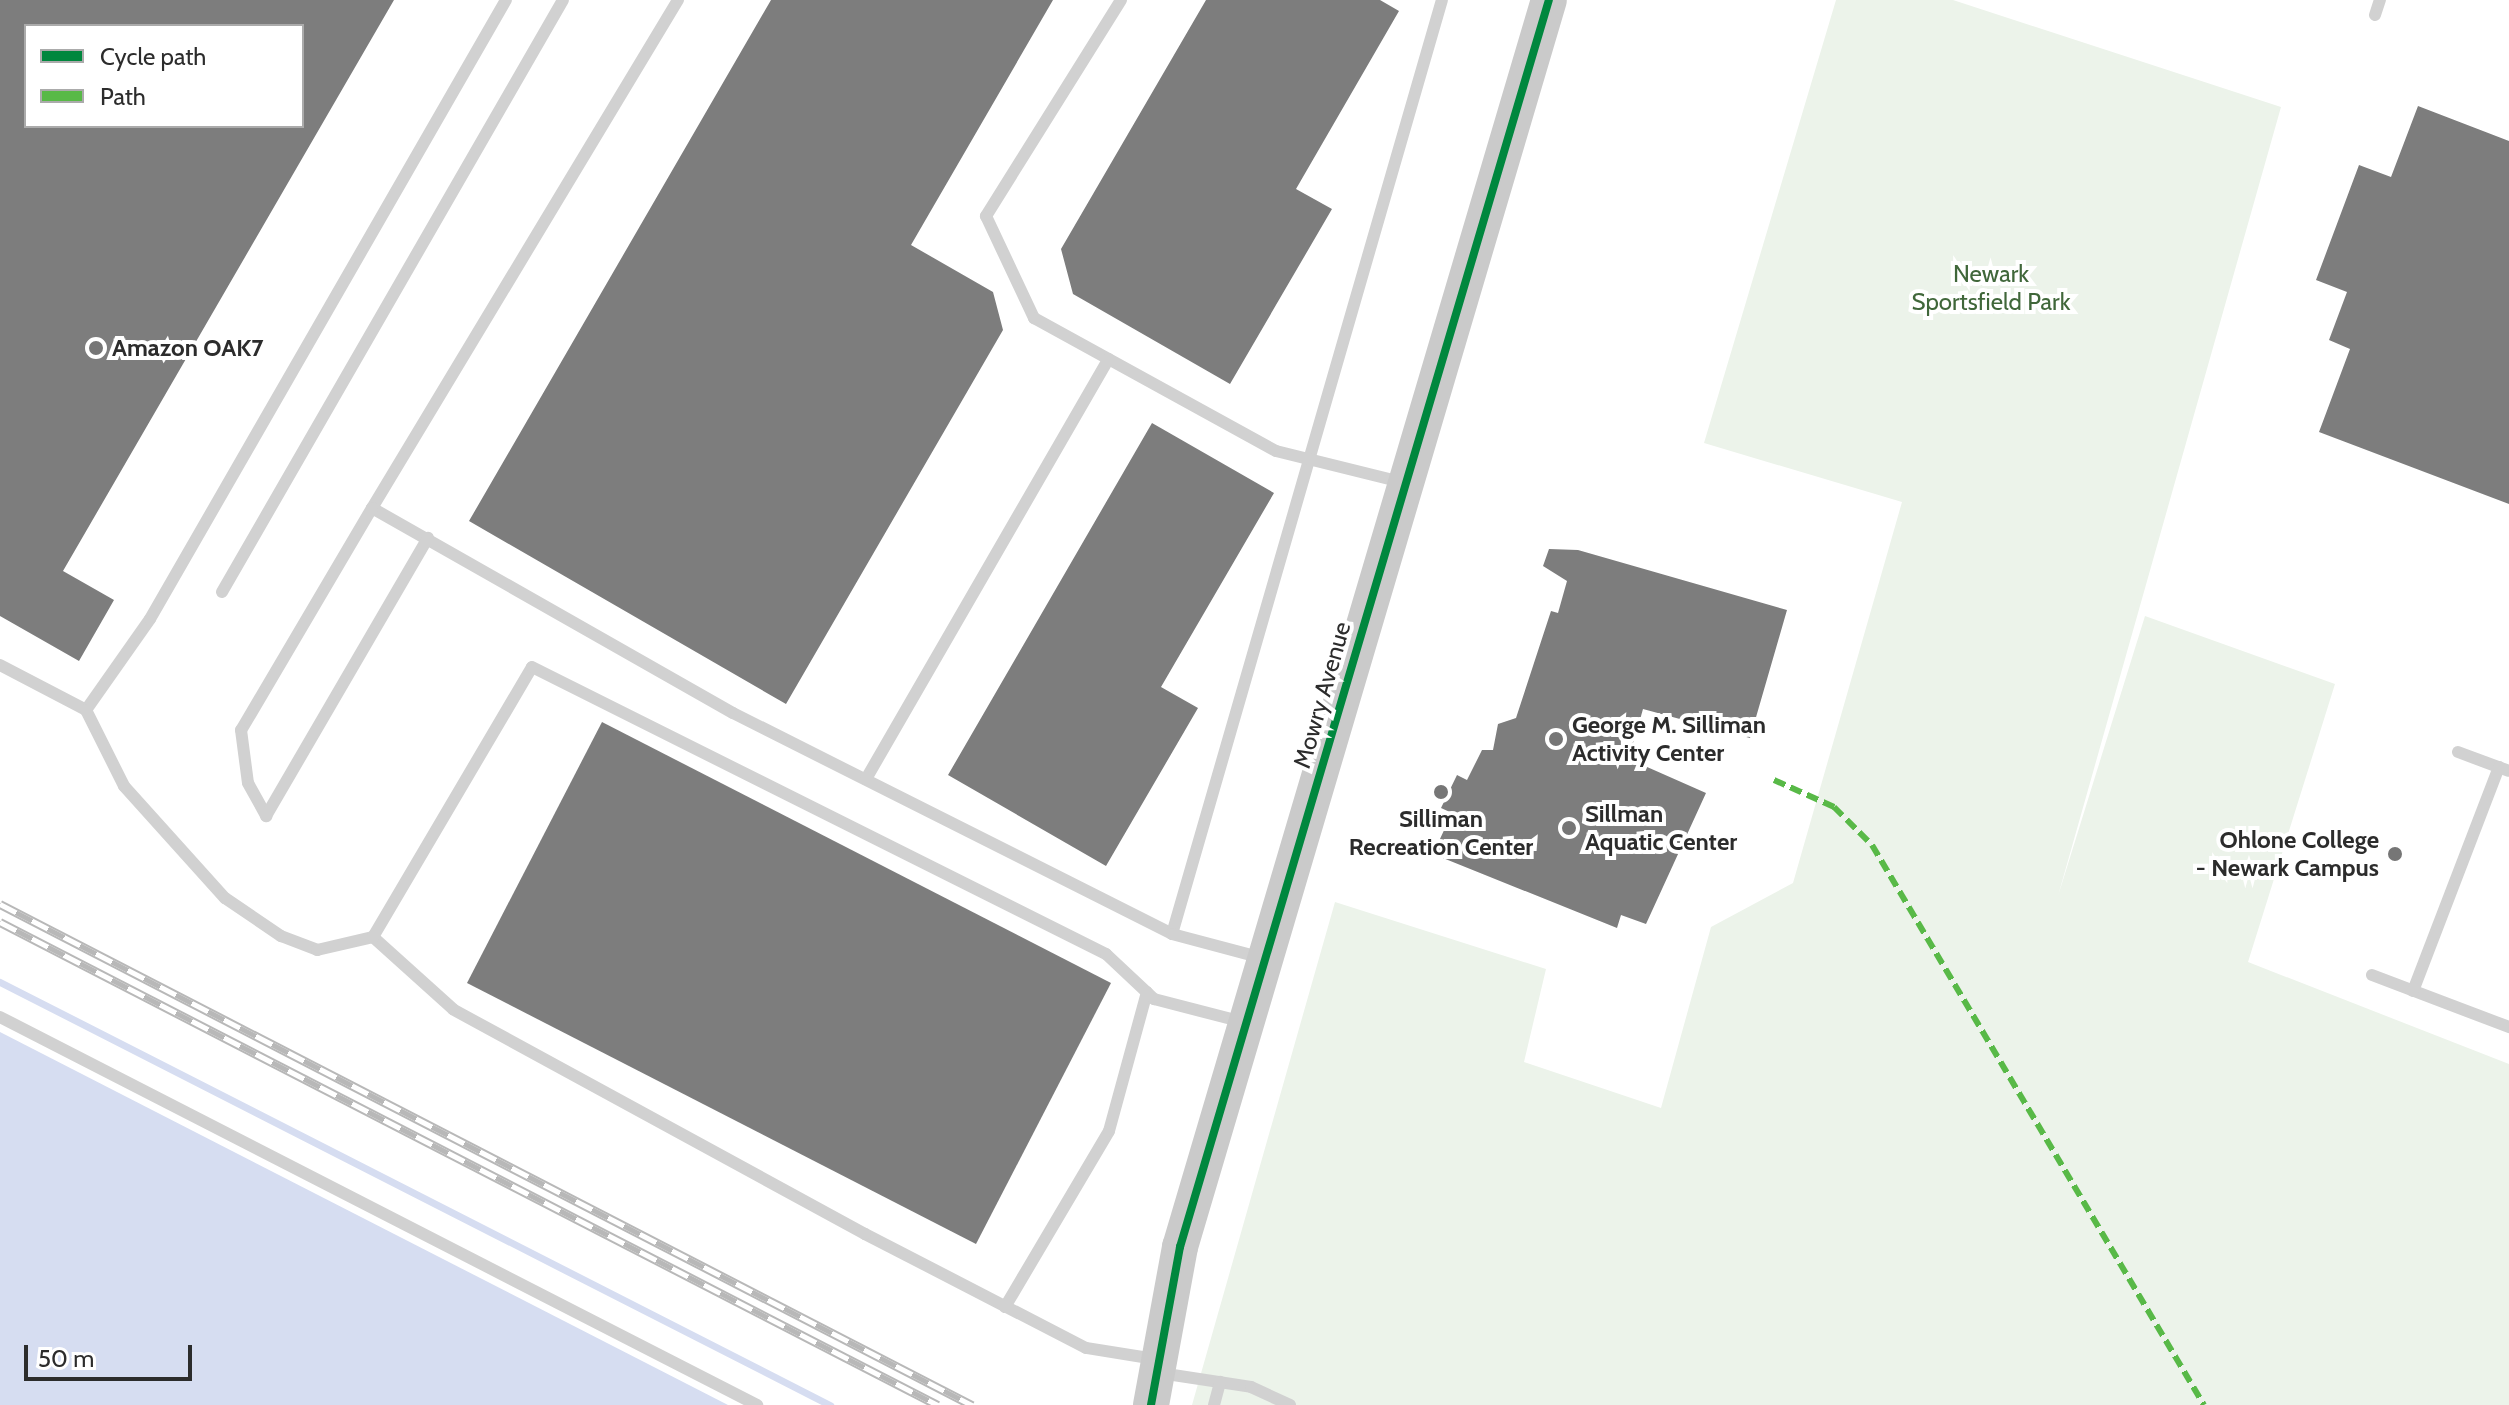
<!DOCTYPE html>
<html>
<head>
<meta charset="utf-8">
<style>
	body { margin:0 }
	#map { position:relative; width:2509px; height:1405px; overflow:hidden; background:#fff; font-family:Cabin,sans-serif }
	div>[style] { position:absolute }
	.green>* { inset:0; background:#ecf3ea }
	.water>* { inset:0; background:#d6ddf1 }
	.stream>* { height:7px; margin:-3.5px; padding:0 3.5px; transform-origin:3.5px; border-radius:3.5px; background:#d6ddf1 }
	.building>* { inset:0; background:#7d7d7d }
	.lane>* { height:12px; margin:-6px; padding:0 6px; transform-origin:6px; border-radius:6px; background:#d1d1d1 }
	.secondary>* { height:36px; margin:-18px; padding:0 18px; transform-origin:18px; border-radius:18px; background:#cacaca }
	.rail>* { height:9px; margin-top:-4.5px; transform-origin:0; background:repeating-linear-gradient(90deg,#fff 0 18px,#b8b8b8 0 36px); box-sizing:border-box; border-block:2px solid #b8b8b8 }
	.quiet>* { height:6px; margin-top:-3px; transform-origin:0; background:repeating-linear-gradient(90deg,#58b947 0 12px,transparent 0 18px) }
	.cycleway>* { height:8px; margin:-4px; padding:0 4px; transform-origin:4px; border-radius:4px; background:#00873e }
	.dots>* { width:22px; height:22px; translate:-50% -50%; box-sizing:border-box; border:4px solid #fff; border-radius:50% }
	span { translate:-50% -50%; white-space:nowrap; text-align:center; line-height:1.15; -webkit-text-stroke:8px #fff; paint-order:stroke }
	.park-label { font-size:24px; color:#40673a }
	.poi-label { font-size:24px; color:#2c2c2c; font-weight:700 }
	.left { translate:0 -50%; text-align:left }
	.right { translate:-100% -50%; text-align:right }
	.street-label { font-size:24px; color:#2c2c2c }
	.legend { position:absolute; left:24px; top:24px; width:280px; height:104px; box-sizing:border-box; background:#fff; border:2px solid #ababab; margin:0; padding:10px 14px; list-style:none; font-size:24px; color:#2c2c2c }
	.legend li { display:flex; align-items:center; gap:16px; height:40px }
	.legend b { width:40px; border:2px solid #ababab }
	.scale { position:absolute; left:24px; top:1345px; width:168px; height:36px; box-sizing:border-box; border:4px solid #2c2c2c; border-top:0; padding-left:10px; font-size:24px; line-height:28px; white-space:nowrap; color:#2c2c2c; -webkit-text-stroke:6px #fff; paint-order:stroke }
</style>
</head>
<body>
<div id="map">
	<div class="green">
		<i style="clip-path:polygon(1836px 0,1953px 0,2281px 107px,2058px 896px,2145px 616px,2335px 684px,2248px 962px,2509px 1064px,2509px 1405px,1192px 1405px,1335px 902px,1546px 969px,1524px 1062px,1661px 1108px,1711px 927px,1793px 883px,1902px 502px,1704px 443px)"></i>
	</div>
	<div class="water">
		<i style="clip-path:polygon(0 1032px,728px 1405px,0 1405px)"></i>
	</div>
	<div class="stream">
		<i style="left:0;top:982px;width:932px;rotate:27.01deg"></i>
	</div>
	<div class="building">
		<i style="clip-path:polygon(evenodd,0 0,394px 0,63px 571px,114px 600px,79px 661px,0 616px,0 0,26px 26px,302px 26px,302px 126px,26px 126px,26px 26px)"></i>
		<i style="clip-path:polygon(771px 0,1053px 0,911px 245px,993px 292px,1003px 330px,786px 704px,469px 521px)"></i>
		<i style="clip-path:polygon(1206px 0,1380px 0,1399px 11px,1296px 189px,1332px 209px,1230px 384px,1073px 294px,1061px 249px)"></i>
		<i style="clip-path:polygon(2418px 106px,2509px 141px,2509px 504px,2319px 432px,2350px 349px,2329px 340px,2347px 292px,2316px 280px,2359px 165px,2391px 177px)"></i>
		<i style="clip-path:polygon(1152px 423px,1274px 493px,1161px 687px,1198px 708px,1106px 866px,948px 775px)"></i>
		<i style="clip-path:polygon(1549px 549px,1578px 550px,1787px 610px,1750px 738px,1643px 709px,1629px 759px,1706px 793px,1646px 924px,1621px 915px,1617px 928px,1433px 854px,1452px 813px,1441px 808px,1457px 775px,1467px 780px,1482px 750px,1493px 750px,1498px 724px,1516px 718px,1551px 611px,1558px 613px,1567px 581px,1543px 566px)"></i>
		<i style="clip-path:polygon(602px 722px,1111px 983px,976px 1244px,467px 983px)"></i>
	</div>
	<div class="lane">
		<i style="left:678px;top:0;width:593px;rotate:121.06deg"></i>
		<i style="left:372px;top:508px;width:415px;rotate:29.6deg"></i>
		<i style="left:733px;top:713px;width:491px;rotate:26.7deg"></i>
		<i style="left:1172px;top:934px;width:972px;rotate:-73.88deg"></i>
		<i style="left:1121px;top:0;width:255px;rotate:122deg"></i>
		<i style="left:986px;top:216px;width:113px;rotate:64.8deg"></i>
		<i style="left:1034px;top:318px;width:276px;rotate:28.8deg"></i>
		<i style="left:1276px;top:451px;width:129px;rotate:13.9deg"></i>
		<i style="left:2375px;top:15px;width:16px;rotate:-72deg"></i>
		<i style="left:372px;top:508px;width:258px;rotate:120.5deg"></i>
		<i style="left:241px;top:730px;width:53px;rotate:82.5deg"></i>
		<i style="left:248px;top:783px;width:38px;rotate:61deg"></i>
		<i style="left:266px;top:816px;width:322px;rotate:-59.8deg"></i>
		<i style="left:222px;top:592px;width:683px;rotate:-60.06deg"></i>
		<i style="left:0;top:665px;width:97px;rotate:27.6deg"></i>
		<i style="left:86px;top:710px;width:111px;rotate:-54.9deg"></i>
		<i style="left:150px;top:619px;width:714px;rotate:-60.1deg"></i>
		<i style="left:86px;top:710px;width:85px;rotate:63.4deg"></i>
		<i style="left:124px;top:786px;width:151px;rotate:48deg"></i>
		<i style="left:225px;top:898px;width:68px;rotate:34.2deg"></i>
		<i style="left:281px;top:936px;width:39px;rotate:21deg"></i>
		<i style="left:317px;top:950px;width:57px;rotate:-13.1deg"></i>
		<i style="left:2458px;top:752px;width:54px;rotate:20.4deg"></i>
		<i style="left:866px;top:779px;width:485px;rotate:-60deg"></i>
		<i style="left:1172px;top:934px;width:93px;rotate:14.9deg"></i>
		<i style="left:2372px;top:975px;width:147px;rotate:20.8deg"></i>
		<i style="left:2413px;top:991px;width:240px;rotate:-69deg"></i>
		<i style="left:0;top:1017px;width:851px;rotate:27.14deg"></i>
		<i style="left:1005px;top:1307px;width:204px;rotate:-59.4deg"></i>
		<i style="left:1109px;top:1131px;width:144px;rotate:-74.7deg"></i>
		<i style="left:1155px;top:1359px;width:70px;rotate:-170.9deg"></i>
		<i style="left:1086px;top:1348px;width:249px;rotate:-152.7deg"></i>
		<i style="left:865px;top:1234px;width:469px;rotate:-151.4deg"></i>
		<i style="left:453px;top:1009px;width:108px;rotate:-138deg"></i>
		<i style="left:373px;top:937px;width:313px;rotate:-59.5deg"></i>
		<i style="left:532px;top:667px;width:642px;rotate:26.57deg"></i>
		<i style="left:1106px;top:954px;width:66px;rotate:43.2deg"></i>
		<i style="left:1154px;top:999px;width:92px;rotate:14.5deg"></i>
		<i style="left:1160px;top:1373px;width:92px;rotate:8.7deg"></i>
		<i style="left:1251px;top:1387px;width:43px;rotate:24.8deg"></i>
		<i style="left:1214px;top:1405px;width:24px;rotate:-75deg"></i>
	</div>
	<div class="secondary">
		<i style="left:1151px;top:1405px;width:161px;rotate:-79.6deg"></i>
		<i style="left:1180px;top:1247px;width:1300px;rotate:-73.52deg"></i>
	</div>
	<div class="rail">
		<i style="left:0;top:904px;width:1094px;rotate:27.27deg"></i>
		<i style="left:0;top:922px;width:1055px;rotate:27.25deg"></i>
	</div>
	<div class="quiet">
		<i style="left:1774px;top:780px;width:66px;rotate:24.2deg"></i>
		<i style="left:1834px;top:807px;width:54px;rotate:45deg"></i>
		<i style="left:1872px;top:845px;width:651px;rotate:59.34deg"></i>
	</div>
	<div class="cycleway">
		<i style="left:1151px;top:1405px;width:161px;rotate:-79.6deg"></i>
		<i style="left:1180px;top:1247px;width:1300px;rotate:-73.52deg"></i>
	</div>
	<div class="dots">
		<i style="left:96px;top:348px;background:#767676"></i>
		<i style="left:1556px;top:739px;background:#767676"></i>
		<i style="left:1441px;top:792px;background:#767676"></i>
		<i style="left:1569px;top:828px;background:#767676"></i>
		<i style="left:2395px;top:854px;background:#767676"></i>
	</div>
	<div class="park-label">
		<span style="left:1991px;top:288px">Newark<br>Sportsfield Park</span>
	</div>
	<div class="poi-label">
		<span class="left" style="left:112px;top:348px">Amazon OAK7</span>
		<span class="left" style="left:1572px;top:739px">George M. Silliman<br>Activity Center</span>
		<span class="left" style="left:1585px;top:828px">Sillman<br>Aquatic Center</span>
		<span style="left:1441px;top:833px">Silliman<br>Recreation Center</span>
		<span class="right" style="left:2379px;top:854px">Ohlone College<br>- Newark Campus</span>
	</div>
	<div class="street-label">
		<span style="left:1322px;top:695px;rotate:-74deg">Mowry Avenue</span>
	</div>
	<ul class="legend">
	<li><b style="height:10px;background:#00873e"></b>Cycle path</li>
	<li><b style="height:10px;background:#58b947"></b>Path</li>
	</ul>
	<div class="scale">50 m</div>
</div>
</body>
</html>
